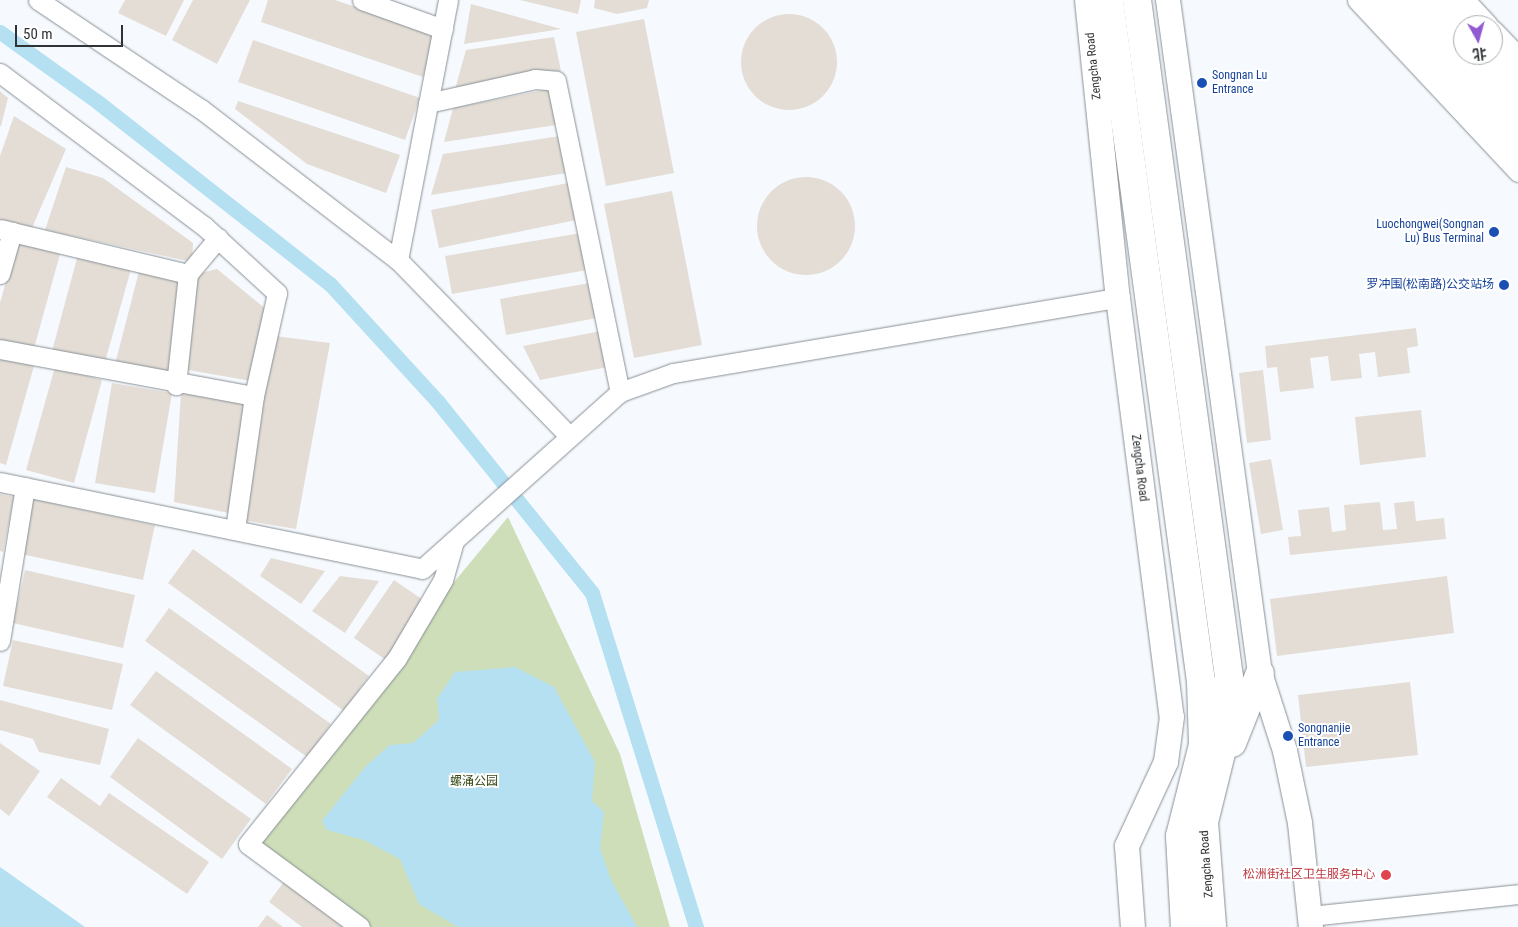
<!DOCTYPE html>
<html>
<head>
<meta charset="utf-8">
<style>
	body { margin:0 }
	#map { position:relative; width:1518px; height:927px; overflow:hidden; background:#f6fafe; font-family:"Roboto Condensed","Noto Sans SC",sans-serif }
	div>[style] { position:absolute }
	.green>* { inset:0; background:#cddeb9 }
	.water>* { inset:0; background:#b4e0f2 }
	.canal>* { height:15px; margin:-7.5px; padding:0 7.5px; transform-origin:7.5px; border-radius:7.5px; background:#b4e0f2 }
	.building>* { inset:0; background:#e3ddd5 }
	.round { border-radius:50% }
	.roads { filter:drop-shadow(0 0 1px #888f95) drop-shadow(0 0 1px #888f95) }
	.minor>* { height:19px; margin:-9.5px; padding:0 9.5px; transform-origin:9.5px; border-radius:9.5px; background:#fff }
	.major>* { height:24px; margin:-12px; padding:0 12px; transform-origin:12px; border-radius:12px; background:#fff }
	.highway>* { height:28px; margin:-14px; padding:0 14px; transform-origin:14px; border-radius:14px; background:#fff }
	.dots>* { width:14px; height:14px; translate:-50% -50%; box-sizing:border-box; border:2px solid #fff; border-radius:50% }
	span { translate:-50% -50%; white-space:nowrap; text-align:center; line-height:1.15; -webkit-text-stroke:4px #fff; paint-order:stroke }
	.street-label { font-size:12px; color:#303335 }
	.transit-label { font-size:12px; color:#164399 }
	.left { translate:0 -50%; text-align:left }
	.right { translate:-100% -50%; text-align:right }
	.park-label { font-size:12px; color:#374a14 }
	.health-label { font-size:12px; color:#be3a42 }
	.north { position:absolute; left:1453px; top:15px; width:50px; height:50px; box-sizing:border-box; background:#fff; border:1px solid #acadae; border-radius:50%; rotate:173deg; font-size:14px; font-weight:700; line-height:20px; text-align:center; color:#303335 }
	.north::after { content:''; display:block; margin:auto; width:18px; height:22px; background:#915ad2; clip-path:polygon(50% 0,100% 100%,50% 72%,0 100%) }
	.scale { position:absolute; left:15px; top:25px; width:108px; height:22px; box-sizing:border-box; border:2px solid #303335; border-top:0; padding-left:6px; font-size:15px; line-height:18px; white-space:nowrap; color:#303335; -webkit-text-stroke:4px #fff; paint-order:stroke }
</style>
</head>
<body>
<div id="map">
	<div class="green">
		<i style="clip-path:polygon(508px 517px,620px 754px,670px 927px,353px 927px,247px 832px)"></i>
	</div>
	<div class="water">
		<i style="clip-path:polygon(515px 667px,554px 687px,595px 762px,592px 801px,604px 812px,600px 848px,611px 880px,637px 927px,458px 927px,419px 904px,400px 859px,364px 840px,327px 830px,322px 821px,366px 766px,390px 745px,413px 743px,439px 720px,437px 699px,455px 672px)"></i>
		<i style="clip-path:polygon(0 867px,85px 927px,0 927px)"></i>
	</div>
	<div class="canal">
		<i style="left:0;top:32px;width:122px;rotate:35.6deg"></i>
		<i style="left:99px;top:103px;width:293px;rotate:38.1deg"></i>
		<i style="left:330px;top:284px;width:160px;rotate:47.5deg"></i>
		<i style="left:438px;top:402px;width:245px;rotate:51.1deg"></i>
		<i style="left:592px;top:593px;width:350px;rotate:72.7deg"></i>
	</div>
	<div class="building">
		<i style="clip-path:polygon(125px 0,184px 0,166px 36px,118px 13px)"></i>
		<i style="clip-path:polygon(193px 0,250px 0,217px 64px,172px 40px)"></i>
		<i style="clip-path:polygon(268px 0,335px 0,437px 35px,423px 77px,261px 22px)"></i>
		<i style="clip-path:polygon(520px 0,581px 0,578px 14px)"></i>
		<i style="clip-path:polygon(595px 0,649px 0,647px 8px,617px 14px,594px 8px)"></i>
		<i style="clip-path:polygon(471px 4px,561px 29px,464px 44px)"></i>
		<i class="round" style="left:741px;top:14px;width:96px;height:96px"></i>
		<i style="clip-path:polygon(644px 19px,674px 173px,606px 186px,576px 32px)"></i>
		<i style="clip-path:polygon(554px 37px,561px 71px,455px 89px,466px 50px)"></i>
		<i style="clip-path:polygon(253px 40px,420px 98px,405px 140px,238px 82px)"></i>
		<i style="clip-path:polygon(554px 88px,563px 124px,444px 142px,453px 108px)"></i>
		<i style="clip-path:polygon(0 91px,8px 98px,1px 126px,0 126px)"></i>
		<i style="clip-path:polygon(238px 101px,400px 155px,386px 193px,307px 164px,235px 109px)"></i>
		<i style="clip-path:polygon(14px 116px,66px 149px,32px 228px,0 221px,0 156px)"></i>
		<i style="clip-path:polygon(566px 135px,573px 172px,431px 195px,443px 154px)"></i>
		<i style="clip-path:polygon(66px 167px,103px 178px,193px 243px,192px 262px,45px 230px)"></i>
		<i class="round" style="left:757px;top:177px;width:98px;height:98px"></i>
		<i style="clip-path:polygon(573px 182px,581px 219px,439px 248px,431px 210px)"></i>
		<i style="clip-path:polygon(672px 191px,702px 345px,634px 358px,604px 204px)"></i>
		<i style="clip-path:polygon(587px 232px,593px 269px,452px 294px,445px 256px)"></i>
		<i style="clip-path:polygon(17px 242px,60px 254px,33px 352px,0 344px,0 303px)"></i>
		<i style="clip-path:polygon(80px 247px,133px 262px,103px 369px,51px 355px)"></i>
		<i style="clip-path:polygon(141px 264px,184px 276px,176px 376px,115px 364px)"></i>
		<i style="clip-path:polygon(217px 269px,267px 310px,251px 381px,188px 370px,197px 274px)"></i>
		<i style="clip-path:polygon(595px 282px,602px 317px,506px 335px,500px 299px)"></i>
		<i style="clip-path:polygon(1416px 328px,1418px 346px,1407px 348px,1410px 373px,1378px 377px,1375px 352px,1359px 354px,1362px 378px,1331px 381px,1328px 356px,1310px 358px,1314px 388px,1280px 392px,1277px 367px,1267px 368px,1265px 346px)"></i>
		<i style="clip-path:polygon(606px 330px,613px 366px,540px 380px,523px 346px)"></i>
		<i style="clip-path:polygon(275px 336px,330px 343px,296px 529px,242px 520px)"></i>
		<i style="clip-path:polygon(0 357px,34px 366px,6px 465px,0 463px)"></i>
		<i style="clip-path:polygon(55px 367px,102px 380px,74px 483px,26px 470px)"></i>
		<i style="clip-path:polygon(1263px 370px,1271px 440px,1247px 443px,1239px 373px)"></i>
		<i style="clip-path:polygon(112px 383px,172px 393px,155px 493px,95px 483px)"></i>
		<i style="clip-path:polygon(181px 393px,249px 404px,229px 513px,174px 502px)"></i>
		<i style="clip-path:polygon(1421px 410px,1426px 457px,1360px 465px,1355px 417px)"></i>
		<i style="clip-path:polygon(1271px 459px,1283px 530px,1261px 534px,1249px 463px)"></i>
		<i style="clip-path:polygon(0 494px,14px 497px,3px 552px,0 551px)"></i>
		<i style="clip-path:polygon(33px 499px,155px 525px,143px 580px,21px 554px)"></i>
		<i style="clip-path:polygon(1414px 501px,1416px 521px,1444px 518px,1446px 539px,1290px 555px,1288px 537px,1301px 536px,1298px 510px,1329px 507px,1332px 532px,1346px 530px,1344px 505px,1380px 502px,1383px 530px,1397px 529px,1394px 503px)"></i>
		<i style="clip-path:polygon(193px 549px,369px 676px,344px 711px,168px 583px)"></i>
		<i style="clip-path:polygon(271px 558px,325px 571px,301px 604px,260px 576px)"></i>
		<i style="clip-path:polygon(25px 570px,135px 595px,123px 648px,13px 623px)"></i>
		<i style="clip-path:polygon(340px 576px,379px 581px,345px 633px,312px 611px)"></i>
		<i style="clip-path:polygon(1447px 576px,1454px 633px,1277px 656px,1270px 599px)"></i>
		<i style="clip-path:polygon(394px 580px,426px 602px,386px 660px,354px 638px)"></i>
		<i style="clip-path:polygon(169px 608px,331px 724px,307px 757px,145px 641px)"></i>
		<i style="clip-path:polygon(13px 640px,123px 664px,112px 710px,3px 686px)"></i>
		<i style="clip-path:polygon(156px 671px,292px 769px,266px 804px,130px 705px)"></i>
		<i style="clip-path:polygon(1410px 682px,1418px 755px,1306px 767px,1298px 695px)"></i>
		<i style="clip-path:polygon(0 700px,109px 729px,100px 765px,39px 752px,33px 739px,0 730px)"></i>
		<i style="clip-path:polygon(138px 738px,251px 819px,222px 859px,110px 777px)"></i>
		<i style="clip-path:polygon(0 743px,40px 771px,9px 816px,0 809px)"></i>
		<i style="clip-path:polygon(61px 778px,100px 806px,109px 793px,209px 862px,187px 894px,47px 797px)"></i>
		<i style="clip-path:polygon(288px 876px,355px 927px,302px 927px,269px 902px)"></i>
		<i style="clip-path:polygon(267px 915px,283px 927px,258px 927px)"></i>
	</div>
	<div class="roads">
		<div class="minor">
			<i style="left:38px;top:0;width:196px;rotate:33.8deg"></i>
			<i style="left:201px;top:109px;width:248px;rotate:37.5deg"></i>
			<i style="left:398px;top:260px;width:245px;rotate:45.8deg"></i>
			<i style="left:362px;top:0;width:86px;rotate:19.7deg"></i>
			<i style="left:1357px;top:0;width:236px;rotate:46.9deg"></i>
			<i style="left:1465px;top:0;width:34px;rotate:47deg"></i>
			<i style="left:1493px;top:30px;width:36px;rotate:46deg"></i>
			<i style="left:0;top:73px;width:255px;rotate:36.9deg"></i>
			<i style="left:204px;top:226px;width:99px;rotate:42.5deg"></i>
			<i style="left:277px;top:293px;width:106px;rotate:102.6deg"></i>
			<i style="left:254px;top:396px;width:135px;rotate:98.1deg"></i>
			<i style="left:428px;top:103px;width:110px;rotate:-12.6deg"></i>
			<i style="left:535px;top:79px;width:21px;rotate:5deg"></i>
			<i style="left:556px;top:81px;width:318px;rotate:78.4deg"></i>
			<i style="left:12px;top:232px;width:181px;rotate:13.4deg"></i>
			<i style="left:188px;top:274px;width:112px;rotate:96.2deg"></i>
			<i style="left:398px;top:260px;width:265px;rotate:-79.1deg"></i>
			<i style="left:0;top:274px;width:44px;rotate:-74.1deg"></i>
			<i style="left:12px;top:232px;width:11px;rotate:-165deg"></i>
			<i style="left:188px;top:274px;width:47px;rotate:-50.2deg"></i>
			<i style="left:0;top:349px;width:258px;rotate:10.5deg"></i>
			<i style="left:0;top:482px;width:431px;rotate:11.6deg"></i>
			<i style="left:422px;top:569px;width:266px;rotate:-41.8deg"></i>
			<i style="left:620px;top:392px;width:56px;rotate:-19.7deg"></i>
			<i style="left:673px;top:373px;width:451px;rotate:-9.6deg"></i>
			<i style="left:0;top:641px;width:156px;rotate:-80.8deg"></i>
			<i style="left:1310px;top:916px;width:209px;rotate:-6deg"></i>
			<i style="left:360px;top:927px;width:139px;rotate:-143.5deg"></i>
			<i style="left:248px;top:844px;width:238px;rotate:-51.3deg"></i>
			<i style="left:397px;top:658px;width:91px;rotate:-59.5deg"></i>
			<i style="left:443px;top:580px;width:41px;rotate:-74.2deg"></i>
		</div>
		<div class="major">
			<i style="left:1087px;top:0;width:300px;rotate:84.1deg"></i>
			<i style="left:1118px;top:298px;width:422px;rotate:82.7deg"></i>
			<i style="left:1172px;top:717px;width:45px;rotate:97.6deg"></i>
			<i style="left:1166px;top:762px;width:93px;rotate:114.9deg"></i>
			<i style="left:1127px;top:846px;width:81px;rotate:85.8deg"></i>
			<i style="left:1168px;top:0;width:679px;rotate:82.22deg"></i>
			<i style="left:1260px;top:673px;width:82px;rotate:72.2deg"></i>
			<i style="left:1285px;top:751px;width:74px;rotate:78.2deg"></i>
			<i style="left:1300px;top:823px;width:105px;rotate:84deg"></i>
			<i style="left:1400px;top:0;width:171px;rotate:46.4deg"></i>
			<i style="left:1444px;top:0;width:35px;rotate:46deg"></i>
			<i style="left:1493px;top:51px;width:36px;rotate:46deg"></i>
		</div>
		<div class="highway">
			<i style="left:1109px;top:0;width:687px;rotate:82.31deg"></i>
			<i style="left:1201px;top:681px;width:64px;rotate:88.2deg"></i>
			<i style="left:1203px;top:745px;width:94px;rotate:104.2deg"></i>
			<i style="left:1180px;top:836px;width:91px;rotate:86.9deg"></i>
			<i style="left:1137px;top:0;width:683px;rotate:82.26deg"></i>
			<i style="left:1229px;top:677px;width:64px;rotate:94.5deg"></i>
			<i style="left:1224px;top:741px;width:83px;rotate:103.9deg"></i>
			<i style="left:1204px;top:822px;width:105px;rotate:85.6deg"></i>
			<i style="left:1377px;top:0;width:204px;rotate:46.2deg"></i>
			<i style="left:1422px;top:0;width:59px;rotate:46.4deg"></i>
			<i style="left:1474px;top:55px;width:64px;rotate:46.9deg"></i>
			<i style="left:1232px;top:743px;width:75px;rotate:-68.2deg"></i>
		</div>
	</div>
	<div class="dots">
		<i style="left:1202px;top:83px;background:#1a4fb4"></i>
		<i style="left:1494px;top:232px;background:#1a4fb4"></i>
		<i style="left:1504px;top:285px;background:#1a4fb4"></i>
		<i style="left:1288px;top:736px;background:#1a4fb4"></i>
		<i style="left:1386px;top:875px;background:#e0444e"></i>
	</div>
	<div class="street-label">
		<span style="left:1094px;top:66px;rotate:-96deg">Zengcha Road</span>
		<span style="left:1139px;top:468px;rotate:83deg">Zengcha Road</span>
		<span style="left:1207px;top:864px;rotate:-94deg">Zengcha Road</span>
	</div>
	<div class="transit-label">
		<span class="left" style="left:1212px;top:83px">Songnan Lu<br>Entrance</span>
		<span class="right" style="left:1484px;top:232px">Luochongwei(Songnan<br>Lu) Bus Terminal</span>
		<span class="right" style="left:1494px;top:285px">罗冲围(松南路)公交站场</span>
		<span class="left" style="left:1298px;top:736px">Songnanjie<br>Entrance</span>
	</div>
	<div class="park-label">
		<span style="left:474px;top:782px">螺涌公园</span>
	</div>
	<div class="health-label">
		<span class="right" style="left:1375px;top:875px">松洲街社区卫生服务中心</span>
	</div>
	<div class="north">北</div>
	<div class="scale">50 m</div>
</div>
</body>
</html>
